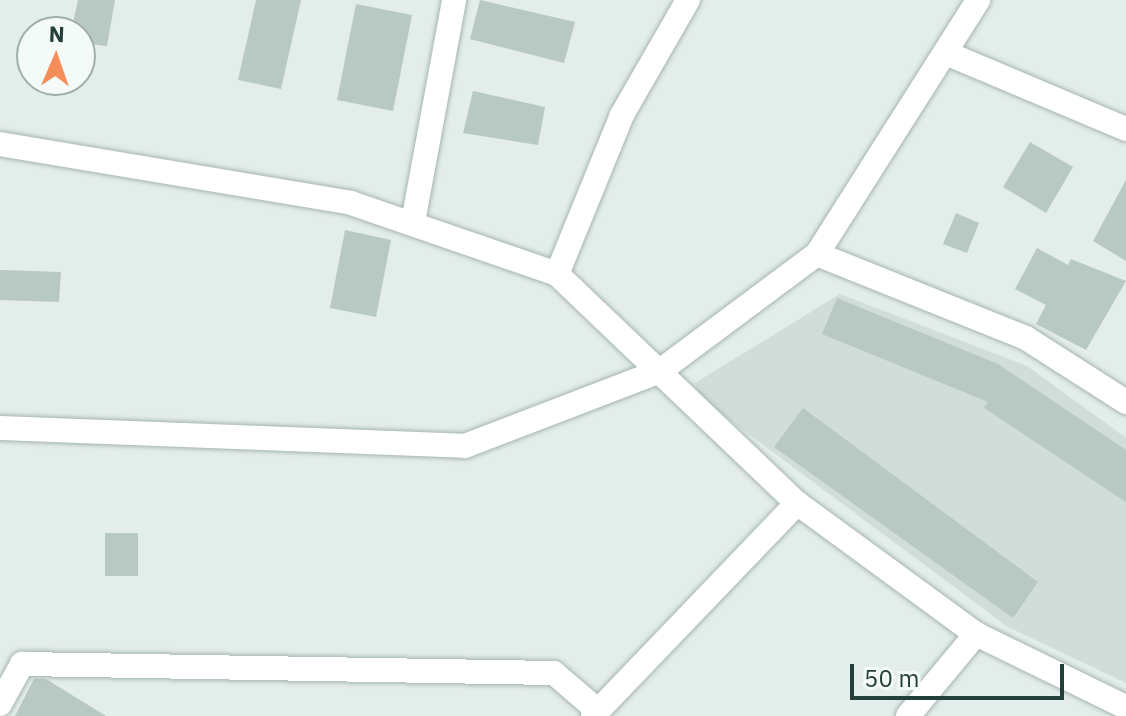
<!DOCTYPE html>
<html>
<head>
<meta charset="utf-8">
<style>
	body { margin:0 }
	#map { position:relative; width:1126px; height:716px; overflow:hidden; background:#e3edea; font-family:"IBM Plex Sans",sans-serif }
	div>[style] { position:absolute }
	.built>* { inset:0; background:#d1ddd9 }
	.building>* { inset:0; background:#b8c8c3 }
	.roads { filter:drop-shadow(0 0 2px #a5b5b2) drop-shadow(0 0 2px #a5b5b2) }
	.minor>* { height:24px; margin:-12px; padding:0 12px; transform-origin:12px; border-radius:12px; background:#fff }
	.tertiary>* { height:24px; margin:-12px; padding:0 12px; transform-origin:12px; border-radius:12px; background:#fff }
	span { translate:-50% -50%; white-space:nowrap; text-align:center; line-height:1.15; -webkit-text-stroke:6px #f4faf7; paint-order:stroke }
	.north { position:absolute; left:16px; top:16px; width:80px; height:80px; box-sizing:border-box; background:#f4faf7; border:2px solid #a0afab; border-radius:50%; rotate:2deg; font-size:22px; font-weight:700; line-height:32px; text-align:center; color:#223f3a }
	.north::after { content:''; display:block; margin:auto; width:28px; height:36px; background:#f58d5a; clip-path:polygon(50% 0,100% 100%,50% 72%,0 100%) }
	.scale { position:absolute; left:850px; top:664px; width:214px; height:36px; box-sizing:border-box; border:4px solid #223f3a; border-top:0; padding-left:10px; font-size:24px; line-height:28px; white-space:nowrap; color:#223f3a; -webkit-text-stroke:6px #f4faf7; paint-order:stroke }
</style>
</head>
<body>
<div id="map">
	<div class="built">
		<i style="clip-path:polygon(840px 294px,1027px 366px,1126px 438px,1126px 683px,1008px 627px,699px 397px,695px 383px)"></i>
	</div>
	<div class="building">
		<i style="clip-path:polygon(78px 0,115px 0,107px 46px,80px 43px,80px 32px,71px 32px)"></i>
		<i style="clip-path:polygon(256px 0,301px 0,281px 89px,238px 80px)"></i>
		<i style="clip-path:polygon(480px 0,575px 22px,564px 63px,470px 39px)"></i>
		<i style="clip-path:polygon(356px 4px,412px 15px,393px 111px,337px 100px)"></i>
		<i style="clip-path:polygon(473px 91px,545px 107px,538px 145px,463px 133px)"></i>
		<i style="clip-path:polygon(1030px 142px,1073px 167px,1046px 213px,1003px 187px)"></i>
		<i style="clip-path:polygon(1126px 180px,1126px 261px,1093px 241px)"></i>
		<i style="clip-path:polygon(956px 213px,979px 223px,967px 253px,943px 244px)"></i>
		<i style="clip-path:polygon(345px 230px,391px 240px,376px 317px,330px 308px)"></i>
		<i style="clip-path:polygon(1037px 248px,1068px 265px,1071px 259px,1126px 281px,1086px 350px,1036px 324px,1046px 305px,1015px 289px)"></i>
		<i style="clip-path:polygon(0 270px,61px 272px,59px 302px,0 300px)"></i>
		<i style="clip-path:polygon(837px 298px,998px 364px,1126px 450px,1126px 502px,984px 408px,988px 402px,822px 334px)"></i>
		<i style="clip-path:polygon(803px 408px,1038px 582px,1013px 618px,774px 447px)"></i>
		<i style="clip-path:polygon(105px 533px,138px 533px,138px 576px,105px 576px)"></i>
		<i style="clip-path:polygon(34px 679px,46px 679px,106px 716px,15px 716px)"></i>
	</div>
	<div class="roads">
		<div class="minor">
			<i style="left:688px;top:0;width:133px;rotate:119.9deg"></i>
			<i style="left:622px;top:115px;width:172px;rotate:112.2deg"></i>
			<i style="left:557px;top:274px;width:332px;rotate:43.7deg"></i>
			<i style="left:797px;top:503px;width:222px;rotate:36.2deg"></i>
			<i style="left:976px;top:634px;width:167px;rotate:26deg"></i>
			<i style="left:946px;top:53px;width:195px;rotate:22.9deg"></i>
			<i style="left:0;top:144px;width:356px;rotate:9.5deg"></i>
			<i style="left:351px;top:203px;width:218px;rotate:19deg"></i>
			<i style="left:413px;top:222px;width:226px;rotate:-79.5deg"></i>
			<i style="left:817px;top:254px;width:225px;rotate:21.9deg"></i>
			<i style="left:1026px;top:338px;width:119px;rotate:32.6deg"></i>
			<i style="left:0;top:704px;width:46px;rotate:-61.2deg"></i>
			<i style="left:22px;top:664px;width:532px;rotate:0.97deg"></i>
			<i style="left:554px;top:673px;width:57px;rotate:40.7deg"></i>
			<i style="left:593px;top:716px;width:295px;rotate:-46.2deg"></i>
			<i style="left:908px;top:716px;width:107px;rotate:-50.3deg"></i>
		</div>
		<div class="tertiary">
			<i style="left:0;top:428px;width:465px;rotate:2.2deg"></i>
			<i style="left:465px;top:446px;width:209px;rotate:-21deg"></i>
			<i style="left:660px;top:371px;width:196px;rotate:-36.7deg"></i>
			<i style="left:817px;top:254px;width:301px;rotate:-57.6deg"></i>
		</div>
	</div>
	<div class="north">N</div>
	<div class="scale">50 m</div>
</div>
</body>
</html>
